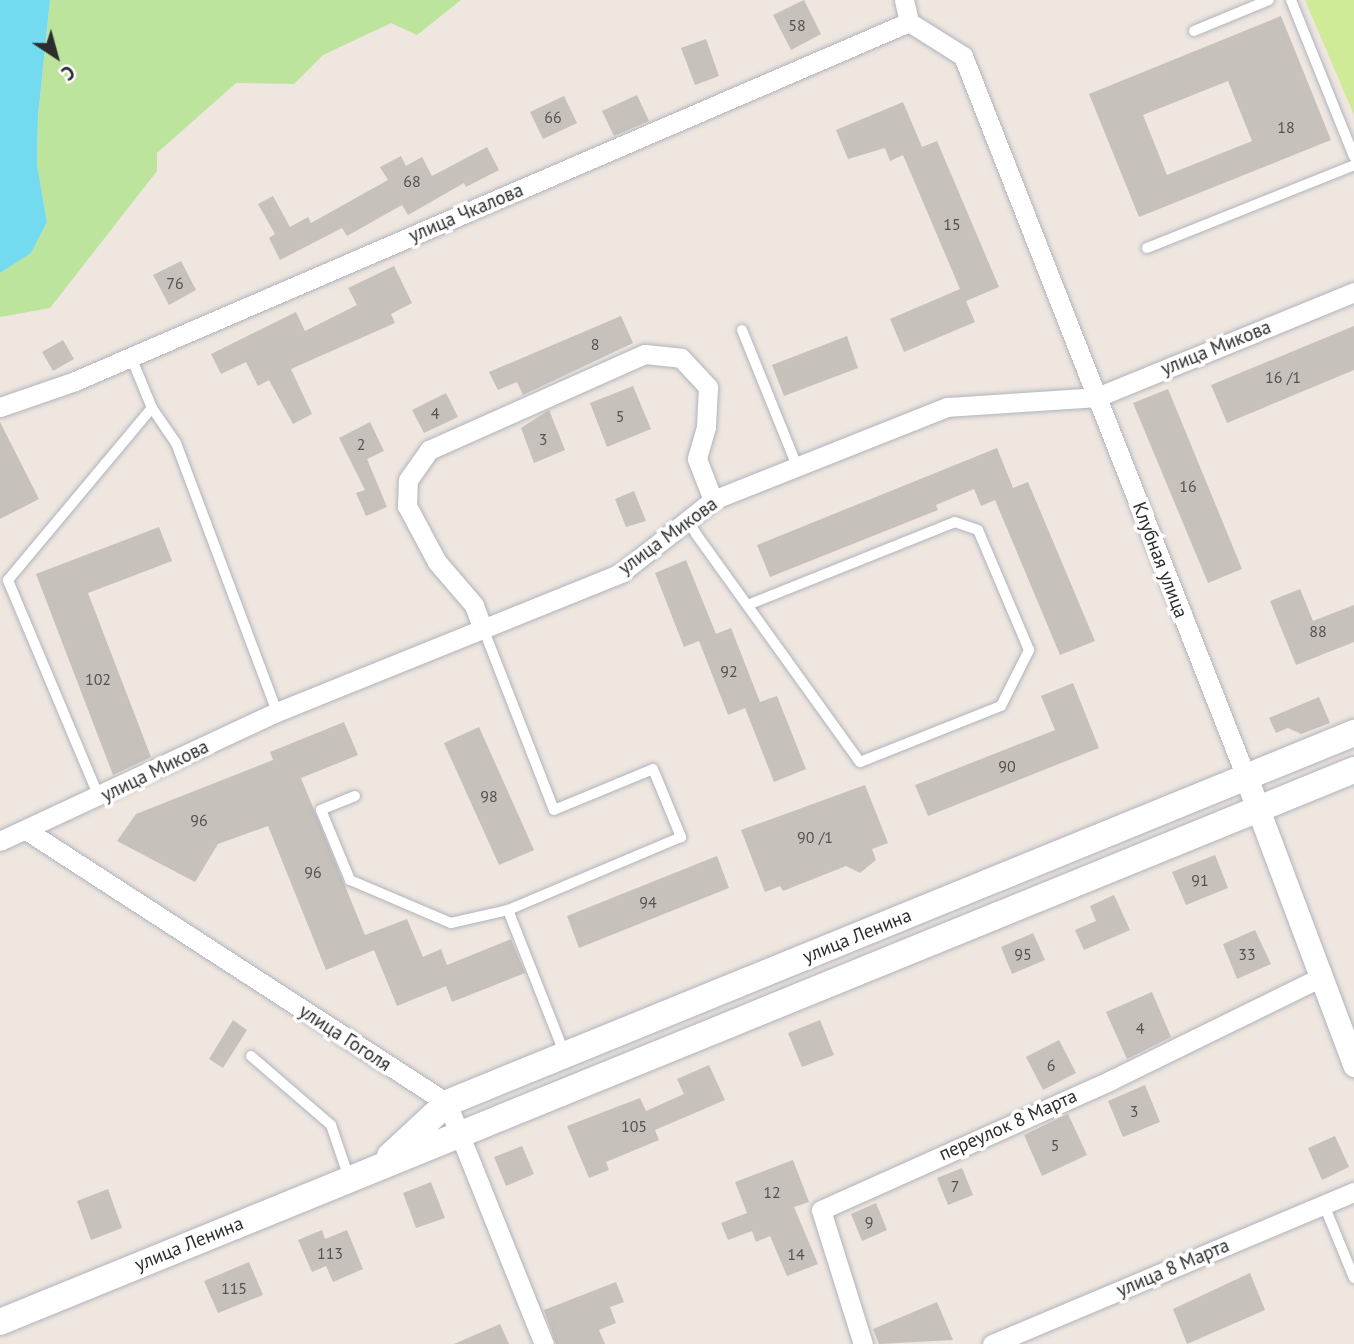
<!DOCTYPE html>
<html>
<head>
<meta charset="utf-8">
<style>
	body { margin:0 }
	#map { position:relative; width:1354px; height:1344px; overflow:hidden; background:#eee6df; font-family:"PT Sans",sans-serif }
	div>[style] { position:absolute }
	.green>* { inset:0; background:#bce49d }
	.pitch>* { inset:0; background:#d0eb98 }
	.water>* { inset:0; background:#74daef }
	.building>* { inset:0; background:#c7c1bb }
	.roads { filter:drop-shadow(0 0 2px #b0b3bd) drop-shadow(0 0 2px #b0b3bd) }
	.service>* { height:10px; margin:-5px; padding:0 5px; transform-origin:5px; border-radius:5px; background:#fff }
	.minor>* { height:19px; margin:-9.5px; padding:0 9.5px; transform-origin:9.5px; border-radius:9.5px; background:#fff }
	.tertiary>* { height:23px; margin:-11.5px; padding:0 11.5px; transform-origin:11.5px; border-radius:11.5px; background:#fff }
	.secondary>* { height:26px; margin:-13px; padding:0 13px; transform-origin:13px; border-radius:13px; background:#fff }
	span { translate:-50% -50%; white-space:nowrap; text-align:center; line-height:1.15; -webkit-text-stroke:7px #fff; paint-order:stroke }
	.number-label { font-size:16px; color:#545250 }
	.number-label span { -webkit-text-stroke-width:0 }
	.street-label { font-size:19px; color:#2d2d2d }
	.north { position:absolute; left:21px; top:21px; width:70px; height:70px; -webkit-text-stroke:5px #fff; paint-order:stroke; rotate:144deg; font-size:19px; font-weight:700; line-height:28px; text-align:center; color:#2d2d2d }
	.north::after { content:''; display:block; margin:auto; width:24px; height:32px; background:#2d2d2d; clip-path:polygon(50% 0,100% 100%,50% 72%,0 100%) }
</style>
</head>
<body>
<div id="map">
	<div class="green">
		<i style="clip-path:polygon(50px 0,461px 0,417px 35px,391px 23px,323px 55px,294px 84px,236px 83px,157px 153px,157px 171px,50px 308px,0 317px,0 273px,31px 253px,47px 222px,37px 165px,38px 116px)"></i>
	</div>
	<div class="pitch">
		<i style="clip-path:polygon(1305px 0,1354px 0,1354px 115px)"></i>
	</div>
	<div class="water">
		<i style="clip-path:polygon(0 0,50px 0,38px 116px,37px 165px,47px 222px,31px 253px,0 273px)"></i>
	</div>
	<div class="building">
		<i style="clip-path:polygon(804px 0,821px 34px,791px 50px,773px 15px)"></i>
		<i style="clip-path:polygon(evenodd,1281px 16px,1331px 140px,1139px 217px,1089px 94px,1281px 16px,1228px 81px,1252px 141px,1167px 175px,1143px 115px,1228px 81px)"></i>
		<i style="clip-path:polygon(706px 39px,719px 76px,695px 85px,681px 48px)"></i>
		<i style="clip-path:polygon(637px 95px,649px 121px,614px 136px,602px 111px)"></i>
		<i style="clip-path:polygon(564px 96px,577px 123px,543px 139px,530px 112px)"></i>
		<i style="clip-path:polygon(903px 102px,922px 147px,937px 141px,999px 287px,966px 301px,975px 322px,904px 352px,890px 319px,960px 289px,903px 155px,890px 161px,885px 148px,848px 159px,836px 130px)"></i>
		<i style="clip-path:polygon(487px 147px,499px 170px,466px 187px,464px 183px,408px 215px,402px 205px,347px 236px,342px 228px,280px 260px,269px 238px,275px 234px,258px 204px,273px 196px,290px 227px,308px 217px,311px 223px,388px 180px,380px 167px,401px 156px,406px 166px,422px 157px,432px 176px)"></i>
		<i style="clip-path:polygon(181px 261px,196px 290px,169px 305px,153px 275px)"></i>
		<i style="clip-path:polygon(394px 266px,412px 303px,391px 314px,395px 323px,291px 369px,312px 414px,293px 424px,269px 380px,258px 386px,246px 362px,221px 374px,211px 354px,296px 312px,305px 331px,357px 305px,348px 288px)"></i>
		<i style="clip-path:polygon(621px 316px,633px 343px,523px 395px,517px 382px,498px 390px,489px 372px)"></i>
		<i style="clip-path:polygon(1354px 326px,1354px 370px,1227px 423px,1211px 385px)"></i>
		<i style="clip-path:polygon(847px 336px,858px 368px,784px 396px,772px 365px)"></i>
		<i style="clip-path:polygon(63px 340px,74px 359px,53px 371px,42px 352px)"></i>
		<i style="clip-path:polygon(633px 386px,651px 429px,607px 447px,590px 403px)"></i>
		<i style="clip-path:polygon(1168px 389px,1242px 569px,1208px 583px,1133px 403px)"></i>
		<i style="clip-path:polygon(446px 393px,458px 417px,424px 433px,412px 410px)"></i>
		<i style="clip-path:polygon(549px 410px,565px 450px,534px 463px,521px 428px)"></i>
		<i style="clip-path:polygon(0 422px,39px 499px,0 519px)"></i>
		<i style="clip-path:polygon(370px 422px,384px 451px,367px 459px,387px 507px,366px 516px,356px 493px,365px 490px,339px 438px)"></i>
		<i style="clip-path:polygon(997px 448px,1013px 488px,1028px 482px,1095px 641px,1060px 655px,995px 500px,981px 506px,974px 489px,936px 505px,938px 510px,770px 577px,757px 545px)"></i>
		<i style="clip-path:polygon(634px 491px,646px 521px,626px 527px,615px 499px)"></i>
		<i style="clip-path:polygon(159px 527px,172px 561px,88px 593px,151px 757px,113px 775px,36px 574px)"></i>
		<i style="clip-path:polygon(686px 560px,716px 634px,731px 628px,760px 702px,777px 696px,806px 769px,774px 782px,745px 708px,728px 715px,699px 641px,684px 647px,655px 573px)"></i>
		<i style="clip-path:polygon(1300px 589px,1313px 621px,1354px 605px,1354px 642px,1296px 665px,1270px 601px)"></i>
		<i style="clip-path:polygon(1073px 683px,1099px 748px,928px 816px,915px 785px,1055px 730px,1041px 696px)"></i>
		<i style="clip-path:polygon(1319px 697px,1330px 723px,1301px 734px,1288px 728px,1276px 733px,1269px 718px)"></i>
		<i style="clip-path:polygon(344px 722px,358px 755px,301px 778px,365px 935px,407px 919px,423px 957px,441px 949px,447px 965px,511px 939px,525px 973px,452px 1002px,446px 986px,397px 1006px,374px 950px,326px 970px,268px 826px,218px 844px,195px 882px,117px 841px,136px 814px,273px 760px,270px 752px)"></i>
		<i style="clip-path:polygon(479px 727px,534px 850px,499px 865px,444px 743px)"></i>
		<i style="clip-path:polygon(865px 785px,888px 843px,872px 849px,876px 860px,860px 873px,846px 866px,783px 891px,780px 886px,765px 892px,741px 830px)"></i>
		<i style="clip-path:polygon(1215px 855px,1228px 888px,1186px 905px,1172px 872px)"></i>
		<i style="clip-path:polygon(717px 856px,729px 888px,579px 948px,567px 916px)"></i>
		<i style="clip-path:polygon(1114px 895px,1130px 930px,1084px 950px,1075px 930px,1096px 921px,1090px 906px)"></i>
		<i style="clip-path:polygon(1255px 930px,1271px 964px,1237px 979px,1223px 944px)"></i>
		<i style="clip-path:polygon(1033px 933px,1045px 960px,1012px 974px,1001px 947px)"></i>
		<i style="clip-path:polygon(1152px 992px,1171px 1037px,1127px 1059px,1106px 1012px)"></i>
		<i style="clip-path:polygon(233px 1020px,247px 1030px,223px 1068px,209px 1059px)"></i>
		<i style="clip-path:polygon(820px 1020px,834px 1055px,802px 1067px,788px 1033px)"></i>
		<i style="clip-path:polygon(1059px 1040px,1076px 1073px,1043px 1090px,1026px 1057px)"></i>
		<i style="clip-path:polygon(709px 1065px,725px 1100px,655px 1130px,659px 1140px,606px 1162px,609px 1170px,589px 1178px,567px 1126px,640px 1098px,646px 1111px,684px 1094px,677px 1079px)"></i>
		<i style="clip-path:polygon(1145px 1085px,1160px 1122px,1123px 1137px,1108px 1101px)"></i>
		<i style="clip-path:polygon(1068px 1114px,1087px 1155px,1042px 1176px,1024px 1135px)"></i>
		<i style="clip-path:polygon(1335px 1136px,1349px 1167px,1322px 1180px,1308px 1148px)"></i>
		<i style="clip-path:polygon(522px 1146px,534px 1174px,506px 1186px,494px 1157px)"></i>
		<i style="clip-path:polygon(793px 1160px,809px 1202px,794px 1207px,818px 1264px,787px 1276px,770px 1236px,756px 1242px,752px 1231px,728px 1240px,721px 1223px,747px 1213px,735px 1182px)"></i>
		<i style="clip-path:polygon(962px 1168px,973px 1195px,948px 1205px,937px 1178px)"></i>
		<i style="clip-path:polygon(431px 1182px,445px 1218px,416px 1228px,403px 1193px)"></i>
		<i style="clip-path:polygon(108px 1189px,122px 1228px,91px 1240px,77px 1201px)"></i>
		<i style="clip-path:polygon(876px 1203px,887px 1230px,862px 1241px,851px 1214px)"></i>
		<i style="clip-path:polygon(322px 1230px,325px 1239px,347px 1230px,363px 1269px,333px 1282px,326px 1266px,312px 1272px,298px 1240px)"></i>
		<i style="clip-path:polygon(249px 1262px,263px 1295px,218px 1313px,204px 1281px)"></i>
		<i style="clip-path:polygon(1250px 1273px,1265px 1310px,1187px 1344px,1173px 1309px)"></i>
		<i style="clip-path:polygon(616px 1282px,624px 1302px,610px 1307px,616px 1323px,599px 1330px,605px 1344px,556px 1344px,544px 1310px)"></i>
		<i style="clip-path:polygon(937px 1302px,953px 1340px,879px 1344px,873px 1329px)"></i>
		<i style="clip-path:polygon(500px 1324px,509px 1344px,454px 1344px)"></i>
	</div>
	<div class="roads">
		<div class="service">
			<i style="left:1291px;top:0;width:169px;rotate:68.1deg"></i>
			<i style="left:1194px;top:31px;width:81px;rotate:-22.5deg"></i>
			<i style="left:1147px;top:248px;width:223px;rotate:-21.8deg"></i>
			<i style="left:742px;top:330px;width:147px;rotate:68deg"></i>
			<i style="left:152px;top:408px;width:42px;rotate:55.6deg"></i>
			<i style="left:176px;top:443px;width:287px;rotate:69.4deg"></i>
			<i style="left:688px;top:520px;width:16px;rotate:60deg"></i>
			<i style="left:696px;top:534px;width:281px;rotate:54.3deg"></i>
			<i style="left:860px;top:762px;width:152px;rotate:-21.7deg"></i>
			<i style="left:1001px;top:706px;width:63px;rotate:-63.4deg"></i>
			<i style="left:1029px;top:650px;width:130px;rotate:-113deg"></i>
			<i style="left:978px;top:530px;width:24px;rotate:-161deg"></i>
			<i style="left:955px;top:522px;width:223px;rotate:158.2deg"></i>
			<i style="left:483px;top:628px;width:195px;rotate:68.7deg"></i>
			<i style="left:554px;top:810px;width:107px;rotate:-22.5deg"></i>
			<i style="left:653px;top:769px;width:74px;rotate:67.6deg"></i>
			<i style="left:681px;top:837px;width:188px;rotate:157.1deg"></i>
			<i style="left:355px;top:796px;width:37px;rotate:158deg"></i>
			<i style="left:321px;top:810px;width:76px;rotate:67.5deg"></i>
			<i style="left:350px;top:880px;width:110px;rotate:23.1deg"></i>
			<i style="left:451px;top:923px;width:58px;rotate:-12.8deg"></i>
			<i style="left:508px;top:910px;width:156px;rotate:68.5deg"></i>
			<i style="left:99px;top:797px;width:235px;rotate:-112.8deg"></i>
			<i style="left:8px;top:580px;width:224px;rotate:-50.1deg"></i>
			<i style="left:152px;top:408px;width:55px;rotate:-112.4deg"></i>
			<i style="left:251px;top:1056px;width:106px;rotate:40.8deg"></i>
			<i style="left:331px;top:1125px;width:56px;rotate:71.2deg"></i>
			<i style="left:1324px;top:1205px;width:79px;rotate:67.7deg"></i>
		</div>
		<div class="minor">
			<i style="left:904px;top:0;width:23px;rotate:77deg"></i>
			<i style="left:909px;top:22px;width:64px;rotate:32.2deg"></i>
			<i style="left:963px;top:56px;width:775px;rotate:68.57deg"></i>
			<i style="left:0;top:407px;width:79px;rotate:-19.1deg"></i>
			<i style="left:75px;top:381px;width:908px;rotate:-23.29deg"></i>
			<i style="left:482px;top:627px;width:23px;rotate:-110deg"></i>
			<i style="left:474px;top:605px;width:57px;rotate:-130.7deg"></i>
			<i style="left:437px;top:562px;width:64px;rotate:-118.2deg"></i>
			<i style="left:407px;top:506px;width:26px;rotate:-88deg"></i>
			<i style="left:408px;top:480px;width:37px;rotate:-55deg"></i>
			<i style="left:429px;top:450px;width:236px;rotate:-24deg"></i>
			<i style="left:645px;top:354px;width:36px;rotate:6deg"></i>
			<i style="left:681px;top:358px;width:40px;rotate:47deg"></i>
			<i style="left:708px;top:387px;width:40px;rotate:92.9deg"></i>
			<i style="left:706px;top:427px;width:33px;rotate:106deg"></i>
			<i style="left:697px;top:459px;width:44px;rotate:68.7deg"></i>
			<i style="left:26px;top:830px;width:502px;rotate:32.96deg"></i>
			<i style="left:447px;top:1103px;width:260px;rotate:68.1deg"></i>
			<i style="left:0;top:841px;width:306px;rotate:-25deg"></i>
			<i style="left:277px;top:712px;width:371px;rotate:-22deg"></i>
			<i style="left:621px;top:573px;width:117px;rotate:-38.4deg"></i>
			<i style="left:713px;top:500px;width:252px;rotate:-21.7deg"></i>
			<i style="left:947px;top:407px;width:150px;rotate:-3.8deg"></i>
			<i style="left:1097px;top:397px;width:278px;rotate:-22.2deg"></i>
			<i style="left:863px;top:1344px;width:140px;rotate:-107.4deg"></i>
			<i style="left:821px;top:1210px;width:318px;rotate:-24.1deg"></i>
			<i style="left:1111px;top:1080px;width:234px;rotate:-26.1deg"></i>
			<i style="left:992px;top:1344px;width:393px;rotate:-22.8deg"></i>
		</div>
		<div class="tertiary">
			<i style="left:1246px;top:777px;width:308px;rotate:69.4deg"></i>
		</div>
		<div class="secondary">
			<i style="left:390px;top:1156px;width:78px;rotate:-42.9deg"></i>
			<i style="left:447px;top:1103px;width:980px;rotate:-22.19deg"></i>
			<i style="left:0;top:1322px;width:1462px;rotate:-22.18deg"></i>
		</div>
	</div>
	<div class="number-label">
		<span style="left:797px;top:25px">58</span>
		<span style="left:553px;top:117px">66</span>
		<span style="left:1286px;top:127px">18</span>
		<span style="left:412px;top:181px">68</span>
		<span style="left:952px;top:224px">15</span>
		<span style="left:175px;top:283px">76</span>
		<span style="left:595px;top:344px">8</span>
		<span style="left:1283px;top:377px">16 /1</span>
		<span style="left:435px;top:413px">4</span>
		<span style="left:620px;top:416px">5</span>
		<span style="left:543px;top:439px">3</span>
		<span style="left:361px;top:444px">2</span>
		<span style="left:1188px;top:486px">16</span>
		<span style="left:1318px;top:631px">88</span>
		<span style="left:729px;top:671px">92</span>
		<span style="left:98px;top:679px">102</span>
		<span style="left:1007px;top:766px">90</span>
		<span style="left:489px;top:796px">98</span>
		<span style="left:199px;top:820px">96</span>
		<span style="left:815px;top:837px">90 /1</span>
		<span style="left:313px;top:872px">96</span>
		<span style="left:1200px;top:880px">91</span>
		<span style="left:648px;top:902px">94</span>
		<span style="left:1023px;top:954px">95</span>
		<span style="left:1247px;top:954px">33</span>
		<span style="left:1140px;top:1028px">4</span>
		<span style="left:1051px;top:1065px">6</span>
		<span style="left:1134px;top:1111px">3</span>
		<span style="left:634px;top:1126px">105</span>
		<span style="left:1055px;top:1145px">5</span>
		<span style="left:955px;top:1186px">7</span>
		<span style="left:772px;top:1192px">12</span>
		<span style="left:869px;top:1222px">9</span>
		<span style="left:330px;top:1253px">113</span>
		<span style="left:796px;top:1254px">14</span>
		<span style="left:234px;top:1288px">115</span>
	</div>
	<div class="street-label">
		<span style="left:466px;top:213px;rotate:-23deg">улица Чкалова</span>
		<span style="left:1216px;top:348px;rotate:-22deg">улица Микова</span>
		<span style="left:668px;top:536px;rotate:-36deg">улица Микова</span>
		<span style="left:1160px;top:560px;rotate:69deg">Клубная улица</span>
		<span style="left:155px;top:771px;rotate:-26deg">улица Микова</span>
		<span style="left:857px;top:936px;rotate:-22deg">улица Ленина</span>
		<span style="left:345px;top:1038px;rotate:33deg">улица Гоголя</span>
		<span style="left:1008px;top:1125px;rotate:-24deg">переулок 8 Марта</span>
		<span style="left:189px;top:1244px;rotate:-22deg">улица Ленина</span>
		<span style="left:1173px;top:1268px;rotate:-23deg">улица 8 Марта</span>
	</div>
	<div class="north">С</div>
</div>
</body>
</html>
